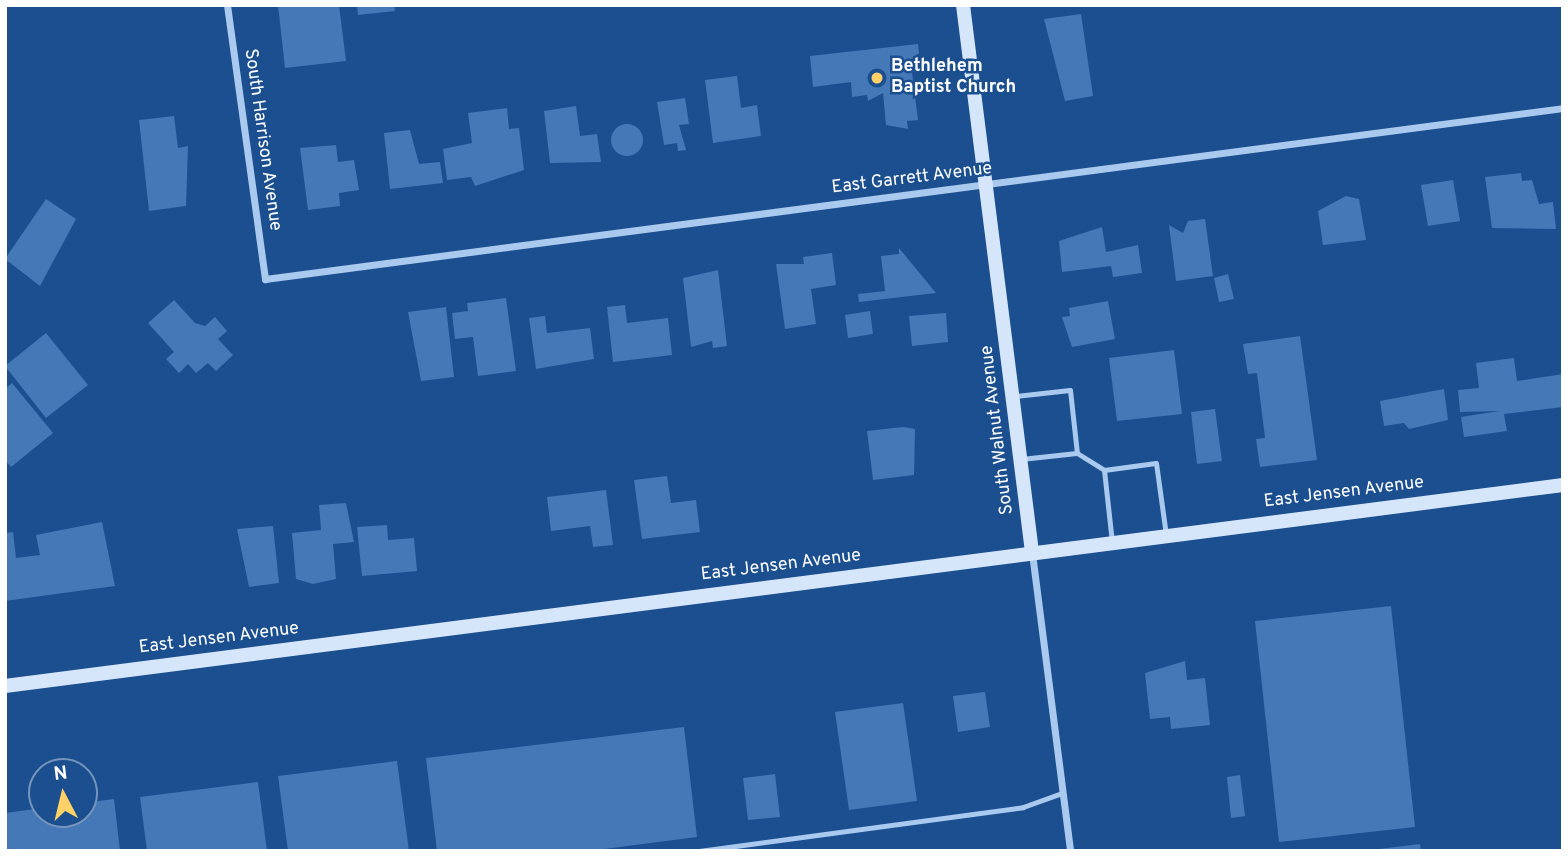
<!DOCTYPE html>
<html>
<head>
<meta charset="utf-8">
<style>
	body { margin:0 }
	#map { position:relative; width:1568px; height:856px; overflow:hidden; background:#1b4f8f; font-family:Overpass,sans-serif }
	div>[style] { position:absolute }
	.building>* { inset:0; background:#4478b7 }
	.round { border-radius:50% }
	.lane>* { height:5px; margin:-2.5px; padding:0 2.5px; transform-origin:2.5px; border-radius:2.5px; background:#a9c9ee }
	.street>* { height:7px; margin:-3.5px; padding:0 3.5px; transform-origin:3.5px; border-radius:3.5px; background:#a9c9ee }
	.secondary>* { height:14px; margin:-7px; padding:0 7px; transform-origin:7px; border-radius:7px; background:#d6e6fa }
	.dots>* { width:19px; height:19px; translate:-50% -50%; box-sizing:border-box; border:4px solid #1b4f8f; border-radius:50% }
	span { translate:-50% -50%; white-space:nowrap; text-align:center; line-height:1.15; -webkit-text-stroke:5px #1b4f8f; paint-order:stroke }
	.poi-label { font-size:18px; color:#fff; font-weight:700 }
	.left { translate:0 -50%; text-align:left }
	.street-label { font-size:18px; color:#fff }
	.frame { position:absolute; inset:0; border:7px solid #fff; pointer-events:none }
	.north { position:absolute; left:28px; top:758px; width:70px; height:70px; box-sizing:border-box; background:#1b4f8f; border:2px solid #7695bc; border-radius:50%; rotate:353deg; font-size:19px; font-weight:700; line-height:28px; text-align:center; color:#fff }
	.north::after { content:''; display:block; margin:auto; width:24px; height:32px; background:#ffd166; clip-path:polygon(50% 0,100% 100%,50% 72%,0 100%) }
</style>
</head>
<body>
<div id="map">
	<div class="building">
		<i style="clip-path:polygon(278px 5px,339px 5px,346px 61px,285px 68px)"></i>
		<i style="clip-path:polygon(357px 5px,394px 5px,395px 11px,358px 15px)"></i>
		<i style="clip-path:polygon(1081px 14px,1093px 96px,1065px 101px,1044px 19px)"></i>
		<i style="clip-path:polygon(918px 44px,921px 71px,912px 72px,918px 120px,907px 121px,908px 129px,886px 125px,883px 93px,868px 101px,867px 95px,852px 97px,851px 82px,813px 87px,810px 56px)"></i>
		<i style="clip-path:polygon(737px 76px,741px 108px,757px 105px,761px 136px,713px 143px,705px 80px)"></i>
		<i style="clip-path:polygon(685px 98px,689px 124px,679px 125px,686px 150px,678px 151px,677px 143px,664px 145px,657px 102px)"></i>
		<i style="clip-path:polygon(576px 106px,580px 136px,597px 134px,601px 162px,550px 163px,544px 111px)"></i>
		<i style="clip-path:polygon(507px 108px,509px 129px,519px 128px,524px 170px,475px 186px,471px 177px,447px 180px,443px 149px,472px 143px,468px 113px)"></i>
		<i style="clip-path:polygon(174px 116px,178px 148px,188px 146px,186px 206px,149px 211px,139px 120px)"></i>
		<i class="round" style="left:611px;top:124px;width:32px;height:32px"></i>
		<i style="clip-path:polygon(410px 130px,419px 164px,440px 162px,443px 183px,390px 189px,384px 133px)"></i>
		<i style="clip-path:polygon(336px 145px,338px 162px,354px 160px,359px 190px,339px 193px,340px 206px,308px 210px,300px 148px)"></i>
		<i style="clip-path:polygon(1521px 173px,1522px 181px,1532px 180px,1539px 204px,1553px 202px,1556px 229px,1492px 228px,1485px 177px)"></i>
		<i style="clip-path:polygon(1453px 180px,1460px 221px,1428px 226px,1421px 185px)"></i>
		<i style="clip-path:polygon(1346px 196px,1359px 199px,1366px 240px,1323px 245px,1318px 211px)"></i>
		<i style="clip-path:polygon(46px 199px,76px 219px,40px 286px,5px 259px)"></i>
		<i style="clip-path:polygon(1205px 219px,1213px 276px,1176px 281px,1169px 225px,1183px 233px,1188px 221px)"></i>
		<i style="clip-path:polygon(1102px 227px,1106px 252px,1138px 245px,1142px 273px,1113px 277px,1111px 266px,1062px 272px,1059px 241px)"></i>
		<i style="clip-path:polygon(899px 248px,936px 293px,859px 302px,858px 294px,885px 291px,881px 256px,899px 254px)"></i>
		<i style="clip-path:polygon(832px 253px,836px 285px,811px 289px,816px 324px,785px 329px,776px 264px,804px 264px,803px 257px)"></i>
		<i style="clip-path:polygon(718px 270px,727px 346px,713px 348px,712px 341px,691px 347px,683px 278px)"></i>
		<i style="clip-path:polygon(1228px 274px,1234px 299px,1219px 302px,1214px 278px)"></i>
		<i style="clip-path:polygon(506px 298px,516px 371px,478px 376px,473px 337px,455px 339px,452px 313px,468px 311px,467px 303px)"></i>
		<i style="clip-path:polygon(174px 300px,195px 323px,205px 326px,215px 317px,227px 331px,218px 339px,233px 355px,216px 371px,208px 363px,196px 373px,188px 364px,179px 373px,166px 359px,174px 352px,148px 323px)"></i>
		<i style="clip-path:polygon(1108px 301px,1115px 339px,1072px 347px,1062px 317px,1070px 316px,1069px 308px)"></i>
		<i style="clip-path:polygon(625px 305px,627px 323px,668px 318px,672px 355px,613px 362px,607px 307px)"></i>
		<i style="clip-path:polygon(446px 307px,454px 377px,421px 381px,408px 312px)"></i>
		<i style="clip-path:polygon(870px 311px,873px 334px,848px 338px,845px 315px)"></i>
		<i style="clip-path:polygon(946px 313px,948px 342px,912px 346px,909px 316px)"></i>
		<i style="clip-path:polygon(545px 316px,547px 333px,590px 328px,594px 359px,536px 369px,529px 318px)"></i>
		<i style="clip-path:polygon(46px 333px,88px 385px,46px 418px,5px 366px)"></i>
		<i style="clip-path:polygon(1300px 336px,1317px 460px,1260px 467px,1256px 439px,1265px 438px,1257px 373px,1248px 374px,1243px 344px)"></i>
		<i style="clip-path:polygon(1174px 350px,1182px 414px,1117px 421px,1109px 358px)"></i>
		<i style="clip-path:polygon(1514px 358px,1517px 381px,1563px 374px,1563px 407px,1504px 414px,1507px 431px,1464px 437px,1461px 417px,1499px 411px,1460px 412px,1458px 390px,1479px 388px,1476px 363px)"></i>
		<i style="clip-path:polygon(12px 383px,53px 433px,11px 467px,5px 460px,5px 389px)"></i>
		<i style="clip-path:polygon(1444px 389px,1448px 420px,1409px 429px,1404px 423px,1384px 426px,1380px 401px)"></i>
		<i style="clip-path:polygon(1215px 409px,1222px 461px,1197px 464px,1191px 412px)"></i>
		<i style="clip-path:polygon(903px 427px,915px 429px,914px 475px,873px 480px,867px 431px)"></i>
		<i style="clip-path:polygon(667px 476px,671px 503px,696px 500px,700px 532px,642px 539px,634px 480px)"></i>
		<i style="clip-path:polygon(606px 490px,613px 545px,593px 547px,590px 526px,551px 531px,547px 497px)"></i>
		<i style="clip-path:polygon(346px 503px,354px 542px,333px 544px,336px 579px,313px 584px,296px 579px,292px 533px,321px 530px,319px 505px)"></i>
		<i style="clip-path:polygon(102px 522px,115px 586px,5px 601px,5px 533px,13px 532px,16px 558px,40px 555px,36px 535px)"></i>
		<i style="clip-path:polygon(387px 525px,388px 540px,414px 538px,417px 571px,362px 576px,357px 527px)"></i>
		<i style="clip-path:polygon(273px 526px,279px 583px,249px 587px,237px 529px)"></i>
		<i style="clip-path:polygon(1391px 606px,1415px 827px,1279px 842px,1255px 621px)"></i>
		<i style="clip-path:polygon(1185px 661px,1187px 680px,1205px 678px,1210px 725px,1171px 729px,1170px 717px,1150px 719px,1145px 673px)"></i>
		<i style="clip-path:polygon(985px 692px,990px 727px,958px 732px,953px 696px)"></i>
		<i style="clip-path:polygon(903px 703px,917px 801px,849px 810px,835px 712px)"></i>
		<i style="clip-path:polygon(684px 727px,697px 837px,589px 851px,437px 851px,426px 758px)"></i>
		<i style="clip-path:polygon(397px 761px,409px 851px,288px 851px,278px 776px)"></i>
		<i style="clip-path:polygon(775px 774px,780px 817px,748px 820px,743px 778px)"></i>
		<i style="clip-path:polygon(1240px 775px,1245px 816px,1231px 818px,1227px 777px)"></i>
		<i style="clip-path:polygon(258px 782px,267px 851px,147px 851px,140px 797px)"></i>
		<i style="clip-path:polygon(114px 799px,120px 851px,5px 851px,5px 813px,42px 808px,42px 814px,84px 814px,84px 803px)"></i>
		<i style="clip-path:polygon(1420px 844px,1421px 851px,1379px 851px,1379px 849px)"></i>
	</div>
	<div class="lane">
		<i style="left:1015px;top:396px;width:55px;rotate:-6.2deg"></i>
		<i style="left:1070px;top:390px;width:63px;rotate:83.7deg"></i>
		<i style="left:1077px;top:453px;width:32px;rotate:32deg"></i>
		<i style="left:1104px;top:470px;width:52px;rotate:-7.7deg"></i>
		<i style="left:1156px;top:463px;width:73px;rotate:82.1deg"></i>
		<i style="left:1021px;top:459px;width:56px;rotate:-6.1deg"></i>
		<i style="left:1104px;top:470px;width:72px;rotate:83.7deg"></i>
		<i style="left:699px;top:851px;width:327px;rotate:-7.7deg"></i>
		<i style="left:1023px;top:807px;width:41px;rotate:-19.7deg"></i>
	</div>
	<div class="street">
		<i style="left:227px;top:5px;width:277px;rotate:82.1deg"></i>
		<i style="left:265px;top:279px;width:1309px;rotate:-7.5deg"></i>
		<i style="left:1032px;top:553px;width:300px;rotate:82.7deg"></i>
	</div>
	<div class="secondary">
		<i style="left:963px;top:5px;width:551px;rotate:82.81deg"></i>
		<i style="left:5px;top:686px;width:1571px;rotate:-7.35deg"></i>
	</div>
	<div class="dots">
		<i style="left:877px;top:78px;background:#ffd166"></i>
	</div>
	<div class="poi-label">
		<span class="left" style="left:891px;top:78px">Bethlehem<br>Baptist Church</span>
	</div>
	<div class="street-label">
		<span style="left:262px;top:140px;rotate:82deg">South Harrison Avenue</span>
		<span style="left:912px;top:179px;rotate:-7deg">East Garrett Avenue</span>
		<span style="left:998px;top:430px;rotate:-97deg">South Walnut Avenue</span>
		<span style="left:1344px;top:493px;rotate:-7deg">East Jensen Avenue</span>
		<span style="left:781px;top:566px;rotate:-7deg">East Jensen Avenue</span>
		<span style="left:219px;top:639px;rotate:-7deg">East Jensen Avenue</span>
	</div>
	<div class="frame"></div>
	<div class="north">N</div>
</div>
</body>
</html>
